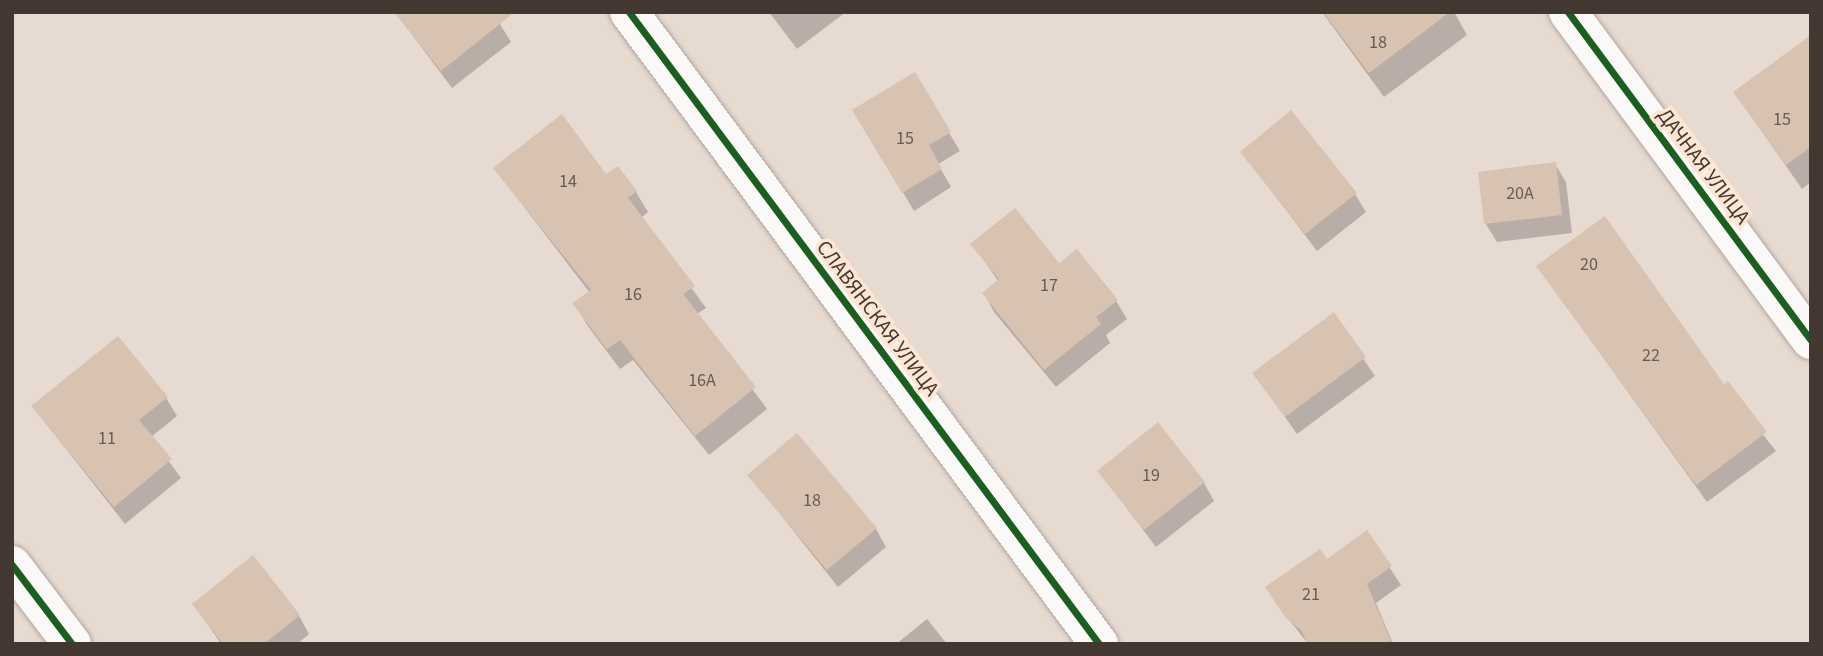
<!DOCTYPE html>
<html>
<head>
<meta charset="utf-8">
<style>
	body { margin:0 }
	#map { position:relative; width:1823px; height:656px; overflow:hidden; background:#e7dad1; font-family:"Source Sans 3",sans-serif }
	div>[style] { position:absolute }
	.shadow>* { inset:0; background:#0003 }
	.building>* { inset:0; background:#d8c3b3 }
	.roads { filter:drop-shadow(0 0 2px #b1a7a0) drop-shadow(0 0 2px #b1a7a0) }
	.street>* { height:38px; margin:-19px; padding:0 19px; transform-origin:19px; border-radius:19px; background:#fbf9f8 }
	.cycleway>* { height:7px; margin:-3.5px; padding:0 3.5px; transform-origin:3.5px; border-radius:3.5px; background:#1b5e20 }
	span { translate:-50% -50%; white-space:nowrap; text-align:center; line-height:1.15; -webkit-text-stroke:7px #ffe6d4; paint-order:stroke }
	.number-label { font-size:18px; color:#685b52 }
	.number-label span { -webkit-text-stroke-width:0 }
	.street-label { font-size:21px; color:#423831 }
	.frame { position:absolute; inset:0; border:14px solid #423831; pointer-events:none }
</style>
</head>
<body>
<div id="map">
	<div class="shadow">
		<i style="clip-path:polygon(395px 12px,500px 24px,511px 42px,452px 88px)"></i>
		<i style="clip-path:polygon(769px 12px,846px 12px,797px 49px)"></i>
		<i style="clip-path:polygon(1322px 12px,1454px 12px,1467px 35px,1384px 97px)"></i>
		<i style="clip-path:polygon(1811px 38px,1811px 182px,1802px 189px,1735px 93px)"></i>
		<i style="clip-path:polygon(914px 75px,960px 151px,938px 164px,951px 187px,914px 211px,855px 111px)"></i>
		<i style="clip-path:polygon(1242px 152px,1355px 194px,1366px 212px,1317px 251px)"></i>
		<i style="clip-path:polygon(1555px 164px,1566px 182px,1572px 233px,1497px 242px,1486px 224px,1480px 174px)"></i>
		<i style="clip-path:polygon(495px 169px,605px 176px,636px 192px,648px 212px,641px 218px,706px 308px,697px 314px,767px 409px,709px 455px,633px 360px,620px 369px,587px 325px,575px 304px,590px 293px)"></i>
		<i style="clip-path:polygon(973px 245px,1059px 265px,1116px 301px,1127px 319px,1106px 335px,1110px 343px,1056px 387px,994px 312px,984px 293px,999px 282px)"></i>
		<i style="clip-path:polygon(1538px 267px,1724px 386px,1776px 451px,1707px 502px)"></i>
		<i style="clip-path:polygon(1333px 314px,1375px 376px,1297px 434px,1254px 373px)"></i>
		<i style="clip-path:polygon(166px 398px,177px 416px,151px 437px,181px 478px,125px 524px,33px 407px)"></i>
		<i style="clip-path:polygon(1099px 471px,1204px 483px,1214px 501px,1156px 547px)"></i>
		<i style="clip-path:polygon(749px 475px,876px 529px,886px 547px,838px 587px)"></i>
		<i style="clip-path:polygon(1367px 533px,1401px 585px,1376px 603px,1393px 644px,1308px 644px,1278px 605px)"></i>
		<i style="clip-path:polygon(194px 604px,299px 616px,309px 634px,297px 644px,221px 644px)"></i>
		<i style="clip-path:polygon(927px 619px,947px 644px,896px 644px)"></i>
	</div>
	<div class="building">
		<i style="clip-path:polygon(394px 12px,515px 12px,441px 71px)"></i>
		<i style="clip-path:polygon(1323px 12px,1450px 12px,1369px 73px)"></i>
		<i style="clip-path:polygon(1811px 35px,1811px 147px,1786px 165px,1733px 92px)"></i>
		<i style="clip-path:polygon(915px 72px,951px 132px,929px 145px,942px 169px,902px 193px,852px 110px)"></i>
		<i style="clip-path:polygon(1291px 110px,1357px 193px,1305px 234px,1240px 152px)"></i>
		<i style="clip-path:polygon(562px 114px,606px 174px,618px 166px,637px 191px,628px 198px,695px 286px,683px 294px,756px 387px,695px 436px,620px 340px,607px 349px,572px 303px,591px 290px,493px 168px)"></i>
		<i style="clip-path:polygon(1556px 162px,1562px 215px,1484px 224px,1478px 172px)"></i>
		<i style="clip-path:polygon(1015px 208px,1059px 263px,1077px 249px,1118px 300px,1096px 317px,1101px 324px,1044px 370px,982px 293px,999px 279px,970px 244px)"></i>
		<i style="clip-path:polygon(1605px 216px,1724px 384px,1728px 381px,1767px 432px,1696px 485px,1536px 266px)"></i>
		<i style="clip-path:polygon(1334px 312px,1366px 357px,1285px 417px,1252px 373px)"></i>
		<i style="clip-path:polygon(118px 336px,168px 397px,139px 420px,172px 459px,114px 507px,31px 406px)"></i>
		<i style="clip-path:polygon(1158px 422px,1205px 482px,1144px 530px,1097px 471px)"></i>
		<i style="clip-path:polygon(797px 433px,877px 528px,827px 570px,747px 475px)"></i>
		<i style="clip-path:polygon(1367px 530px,1392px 566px,1367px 584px,1392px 644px,1307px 644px,1302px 631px,1285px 617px,1265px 587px,1320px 549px,1327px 559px)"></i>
		<i style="clip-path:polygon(253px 555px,300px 615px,264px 644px,223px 644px,192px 604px)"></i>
	</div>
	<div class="roads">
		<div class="street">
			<i style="left:629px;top:12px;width:788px;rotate:53.36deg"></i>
			<i style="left:1568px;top:12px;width:408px;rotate:53.5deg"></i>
			<i style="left:12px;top:565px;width:99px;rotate:52.8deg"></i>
		</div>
	</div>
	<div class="cycleway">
		<i style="left:629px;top:12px;width:788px;rotate:53.36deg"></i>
		<i style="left:1568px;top:12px;width:408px;rotate:53.5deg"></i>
		<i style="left:12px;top:565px;width:99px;rotate:52.8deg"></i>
	</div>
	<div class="number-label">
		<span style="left:1378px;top:43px">18</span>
		<span style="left:1782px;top:120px">15</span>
		<span style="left:905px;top:139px">15</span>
		<span style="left:568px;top:182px">14</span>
		<span style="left:1520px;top:194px">20А</span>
		<span style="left:1589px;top:265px">20</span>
		<span style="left:1049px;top:286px">17</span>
		<span style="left:633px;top:295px">16</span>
		<span style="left:1651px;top:356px">22</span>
		<span style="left:702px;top:381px">16А</span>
		<span style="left:107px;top:439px">11</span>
		<span style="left:1151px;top:476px">19</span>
		<span style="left:812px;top:501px">18</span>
		<span style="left:1311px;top:595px">21</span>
	</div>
	<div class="street-label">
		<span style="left:1704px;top:166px;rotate:53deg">ДАЧНАЯ УЛИЦА</span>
		<span style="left:878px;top:318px;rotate:53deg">СЛАВЯНСКАЯ УЛИЦА</span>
	</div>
	<div class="frame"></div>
</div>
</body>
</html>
